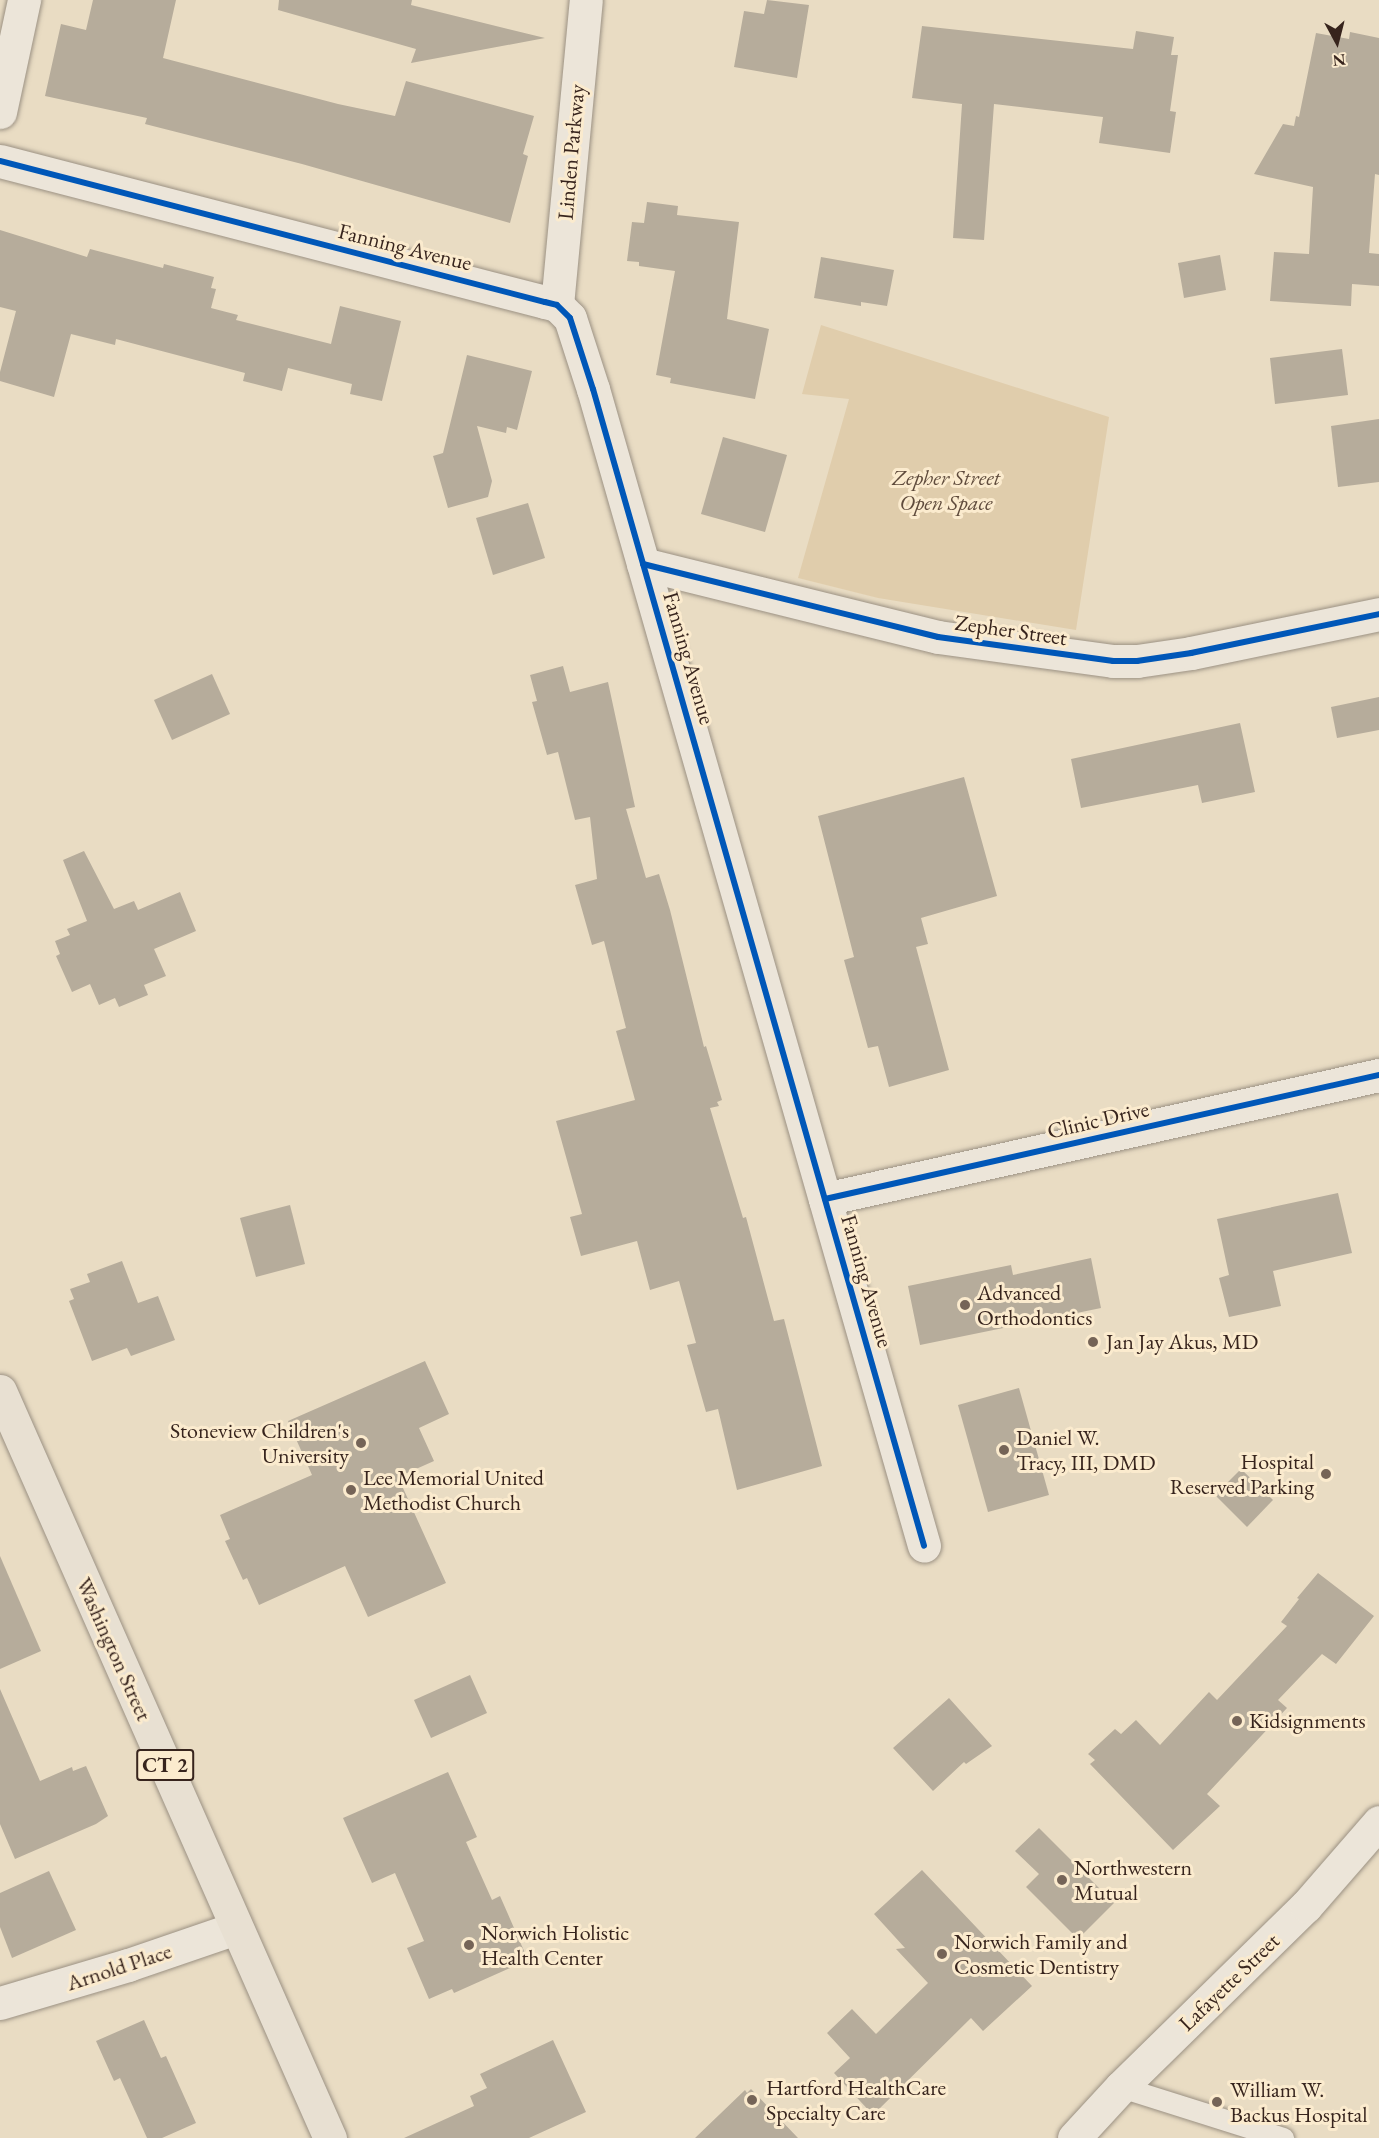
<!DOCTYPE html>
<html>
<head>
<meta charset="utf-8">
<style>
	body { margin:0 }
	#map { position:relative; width:1379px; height:2138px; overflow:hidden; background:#e9dcc3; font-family:"EB Garamond",serif }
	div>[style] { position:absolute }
	.green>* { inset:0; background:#e0cdac }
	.building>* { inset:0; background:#b6ac9b }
	.roads { filter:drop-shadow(0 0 2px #9b9183) drop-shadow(0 0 2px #9b9183) }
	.service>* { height:21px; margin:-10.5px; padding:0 10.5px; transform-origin:10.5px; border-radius:10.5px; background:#ece5d9 }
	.minor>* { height:33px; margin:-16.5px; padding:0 16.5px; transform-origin:16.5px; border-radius:16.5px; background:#ece5d9 }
	.tertiary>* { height:33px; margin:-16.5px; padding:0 16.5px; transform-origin:16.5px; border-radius:16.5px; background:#ece5d9 }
	.trunk>* { height:33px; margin:-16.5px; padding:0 16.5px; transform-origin:16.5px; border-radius:16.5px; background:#e8e0d2 }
	.cycleway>* { height:6px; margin:-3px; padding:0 3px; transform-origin:3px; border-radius:3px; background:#0057b8 }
	.dots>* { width:16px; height:16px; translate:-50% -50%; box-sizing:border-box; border:3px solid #fbebce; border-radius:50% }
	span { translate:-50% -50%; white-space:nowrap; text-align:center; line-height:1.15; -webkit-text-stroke:6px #fbebce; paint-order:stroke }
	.shield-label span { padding:2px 4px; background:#fbebce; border:2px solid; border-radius:4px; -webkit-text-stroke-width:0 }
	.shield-label { font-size:21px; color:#37241d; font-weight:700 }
	.street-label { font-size:22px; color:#37241d }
	.park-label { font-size:22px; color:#5f4b3c; font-style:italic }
	.poi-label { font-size:22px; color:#37241d }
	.left { translate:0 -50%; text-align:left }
	.right { translate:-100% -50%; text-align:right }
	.north { position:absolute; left:1307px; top:12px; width:60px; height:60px; -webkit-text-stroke:4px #fbebce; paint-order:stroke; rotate:173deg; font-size:16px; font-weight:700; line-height:24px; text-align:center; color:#37241d }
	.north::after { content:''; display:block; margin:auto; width:21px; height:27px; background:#37241d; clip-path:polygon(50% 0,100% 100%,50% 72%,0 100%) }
</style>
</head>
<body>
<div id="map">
	<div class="green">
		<i style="clip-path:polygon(821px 325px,1109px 417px,1076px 630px,878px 598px,798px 578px,849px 399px,802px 394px)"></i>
	</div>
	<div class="building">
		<i style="clip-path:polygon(93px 0,176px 0,163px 58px,338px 104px,395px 116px,406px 81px,534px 116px,523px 154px,528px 156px,510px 223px,302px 164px,145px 124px,147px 118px,45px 96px,61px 24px,86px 30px)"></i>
		<i style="clip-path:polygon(279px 0,412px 0,411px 5px,545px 38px,411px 63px,416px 49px,278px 10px)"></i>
		<i style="clip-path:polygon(767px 0,809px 5px,797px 78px,734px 67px,744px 11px,764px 14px)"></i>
		<i style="clip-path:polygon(922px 26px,1133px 49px,1136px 31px,1174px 37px,1171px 55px,1178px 55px,1170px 111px,1176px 112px,1170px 153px,1099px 143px,1103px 117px,994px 104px,984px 240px,953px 238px,962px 104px,912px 98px)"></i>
		<i style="clip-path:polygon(1350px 32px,1379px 38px,1379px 175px,1375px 174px,1369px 253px,1379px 254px,1379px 286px,1352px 284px,1351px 306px,1270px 301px,1274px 252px,1309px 254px,1313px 187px,1254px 174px,1283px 124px,1294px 126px,1296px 116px,1299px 117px,1316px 33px,1349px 39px)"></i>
		<i style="clip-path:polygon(647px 202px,678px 206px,677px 215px,739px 222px,727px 319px,769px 329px,755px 399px,670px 383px,671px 378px,656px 375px,675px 271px,639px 266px,639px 262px,627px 261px,632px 222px,644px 223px)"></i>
		<i style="clip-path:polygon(0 230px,87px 257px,90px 249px,163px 268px,164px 264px,214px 277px,211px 288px,216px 289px,211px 308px,238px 315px,236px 320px,331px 344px,340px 306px,401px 321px,382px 401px,350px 394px,352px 384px,288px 368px,282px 391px,243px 381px,245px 373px,116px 339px,115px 345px,71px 334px,54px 397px,0 381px,0 372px,16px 311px,0 307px)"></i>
		<i style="clip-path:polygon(1220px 255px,1226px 290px,1184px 298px,1178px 263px)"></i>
		<i style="clip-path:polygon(821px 257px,894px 270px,887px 306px,861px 302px,861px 306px,814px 298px)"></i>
		<i style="clip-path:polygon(1342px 349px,1348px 395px,1275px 404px,1270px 358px)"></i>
		<i style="clip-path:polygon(467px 355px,532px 371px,517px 430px,507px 427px,506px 433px,477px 426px,492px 481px,488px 497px,448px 508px,433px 456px,443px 453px)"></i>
		<i style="clip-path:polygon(1379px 419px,1379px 482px,1338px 487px,1331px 426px)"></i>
		<i style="clip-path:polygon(723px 437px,787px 455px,765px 532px,701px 514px)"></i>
		<i style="clip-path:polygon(528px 503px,545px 558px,493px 575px,476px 518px)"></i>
		<i style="clip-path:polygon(563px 666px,570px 692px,608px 682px,635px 807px,626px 809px,646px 878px,659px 874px,670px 910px,704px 1047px,706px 1046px,722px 1100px,717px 1102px,719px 1106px,710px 1108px,743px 1218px,746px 1217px,774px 1321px,784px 1319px,822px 1466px,737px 1490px,718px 1409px,706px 1412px,687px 1345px,696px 1343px,679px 1281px,650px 1290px,637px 1241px,581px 1256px,570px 1217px,582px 1214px,556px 1121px,635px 1100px,616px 1031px,626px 1028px,604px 941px,592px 945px,575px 885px,597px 879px,590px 817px,575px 820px,558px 752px,547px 755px,532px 702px,537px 701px,530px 675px)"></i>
		<i style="clip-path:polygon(212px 674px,230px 714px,172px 740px,154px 700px)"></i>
		<i style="clip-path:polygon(1379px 697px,1379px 730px,1337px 738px,1331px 707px)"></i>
		<i style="clip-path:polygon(1240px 723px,1255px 792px,1202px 803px,1198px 785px,1081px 808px,1071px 759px)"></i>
		<i style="clip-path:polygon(964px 777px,997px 896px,921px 918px,928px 944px,916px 947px,949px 1070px,889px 1087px,878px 1046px,868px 1048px,844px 960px,854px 957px,818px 816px)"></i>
		<i style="clip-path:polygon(84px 851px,114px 909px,134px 901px,138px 910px,180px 892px,196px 931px,154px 949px,166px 976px,144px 985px,148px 995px,119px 1007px,115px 998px,99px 1005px,90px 984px,72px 992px,56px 956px,60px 954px,55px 941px,70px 935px,67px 929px,87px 921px,63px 860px)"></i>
		<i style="clip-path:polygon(1338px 1193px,1352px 1253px,1273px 1271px,1281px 1306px,1229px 1317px,1219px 1278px,1229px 1275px,1217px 1219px)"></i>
		<i style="clip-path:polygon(290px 1205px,305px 1264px,256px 1277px,240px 1218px)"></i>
		<i style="clip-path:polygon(1091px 1258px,1101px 1308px,920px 1345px,908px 1286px,1011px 1265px,1013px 1275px)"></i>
		<i style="clip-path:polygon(122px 1261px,138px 1303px,158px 1296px,175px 1340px,131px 1356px,127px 1348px,92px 1361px,69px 1301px,74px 1299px,70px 1289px,90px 1282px,87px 1274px)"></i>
		<i style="clip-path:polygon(425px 1361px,449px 1414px,419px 1428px,434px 1461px,398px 1477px,446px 1583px,368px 1617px,345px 1566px,259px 1605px,247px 1578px,243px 1580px,225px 1541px,230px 1539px,220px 1515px,312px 1475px,288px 1421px)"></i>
		<i style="clip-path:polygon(1019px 1388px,1049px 1495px,988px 1512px,958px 1405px)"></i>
		<i style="clip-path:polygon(1241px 1469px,1273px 1500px,1247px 1527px,1215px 1495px)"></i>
		<i style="clip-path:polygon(0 1556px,41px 1651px,0 1669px)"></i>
		<i style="clip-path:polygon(1318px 1573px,1374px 1616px,1336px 1664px,1322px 1654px,1278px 1700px,1287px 1708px,1207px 1794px,1220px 1806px,1173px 1850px,1090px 1764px,1095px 1760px,1088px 1754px,1115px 1729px,1121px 1734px,1136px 1720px,1160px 1745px,1209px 1692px,1217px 1700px,1287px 1626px,1281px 1622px,1299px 1599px,1297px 1598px)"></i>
		<i style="clip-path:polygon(470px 1675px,487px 1713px,431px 1738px,414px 1700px)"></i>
		<i style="clip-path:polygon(0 1689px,40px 1781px,72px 1767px,73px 1771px,86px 1766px,108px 1816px,96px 1824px,15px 1859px,0 1824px)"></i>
		<i style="clip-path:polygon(949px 1698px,992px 1746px,966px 1764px,964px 1762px,933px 1791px,893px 1748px)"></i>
		<i style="clip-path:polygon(448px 1772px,477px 1837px,466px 1842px,492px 1900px,500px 1896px,528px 1960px,454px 1993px,452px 1989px,429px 1999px,407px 1948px,424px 1941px,395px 1873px,372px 1883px,343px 1818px)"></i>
		<i style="clip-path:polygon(1039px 1828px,1114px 1903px,1078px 1939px,1026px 1887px,1039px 1874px,1015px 1851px)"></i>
		<i style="clip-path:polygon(922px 1870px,1032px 1986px,983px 2031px,971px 2018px,873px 2115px,834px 2073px,850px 2058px,827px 2033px,852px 2009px,876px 2034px,928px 1983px,896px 1949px,905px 1948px,874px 1914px)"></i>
		<i style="clip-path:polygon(49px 1871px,76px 1930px,12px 1958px,0 1927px,0 1893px)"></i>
		<i style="clip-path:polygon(144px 2020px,161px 2058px,166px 2056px,196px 2123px,162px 2138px,147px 2138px,120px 2078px,114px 2081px,96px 2041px)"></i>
		<i style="clip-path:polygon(553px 2040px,586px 2112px,529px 2138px,404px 2138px,474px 2106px,470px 2096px,487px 2088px,480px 2074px)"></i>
		<i style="clip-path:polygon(751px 2089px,798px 2138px,695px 2138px,745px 2090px,747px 2093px)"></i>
	</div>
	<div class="roads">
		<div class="service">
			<i style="left:1121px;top:2087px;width:170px;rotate:17.5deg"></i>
		</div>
		<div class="minor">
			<i style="left:0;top:112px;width:115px;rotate:-77.9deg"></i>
			<i style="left:0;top:161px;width:563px;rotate:14.51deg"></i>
			<i style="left:545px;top:302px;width:12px;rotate:14deg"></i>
			<i style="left:557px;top:305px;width:18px;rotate:45deg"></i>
			<i style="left:570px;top:318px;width:75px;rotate:72.1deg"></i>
			<i style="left:593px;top:389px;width:1203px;rotate:74.03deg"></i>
			<i style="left:557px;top:305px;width:306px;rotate:-84.6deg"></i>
			<i style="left:643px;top:564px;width:304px;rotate:13.9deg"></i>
			<i style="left:938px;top:637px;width:177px;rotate:7.8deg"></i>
			<i style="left:1113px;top:661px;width:24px"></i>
			<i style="left:1137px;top:661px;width:55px;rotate:-8.4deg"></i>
			<i style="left:1191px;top:653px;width:192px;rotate:-11.7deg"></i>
			<i style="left:825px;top:1199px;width:568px;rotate:-12.62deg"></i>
			<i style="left:0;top:2003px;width:134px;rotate:-16.5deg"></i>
			<i style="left:128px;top:1965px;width:114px;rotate:-18.9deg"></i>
		</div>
		<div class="tertiary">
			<i style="left:1074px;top:2138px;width:69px;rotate:-47.3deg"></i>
			<i style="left:1121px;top:2087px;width:259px;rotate:-44.4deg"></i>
			<i style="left:1306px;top:1906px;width:111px;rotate:-49deg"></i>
		</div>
		<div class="trunk">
			<i style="left:0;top:1391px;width:817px;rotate:66.17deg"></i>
		</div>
	</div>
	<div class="cycleway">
		<i style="left:0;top:161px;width:563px;rotate:14.51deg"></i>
		<i style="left:545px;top:302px;width:12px;rotate:14deg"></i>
		<i style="left:557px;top:305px;width:18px;rotate:45deg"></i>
		<i style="left:570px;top:318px;width:75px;rotate:72.1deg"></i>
		<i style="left:593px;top:389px;width:1203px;rotate:74.03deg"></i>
		<i style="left:643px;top:564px;width:304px;rotate:13.9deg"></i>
		<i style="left:938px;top:637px;width:177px;rotate:7.8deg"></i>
		<i style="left:1113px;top:661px;width:24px"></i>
		<i style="left:1137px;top:661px;width:55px;rotate:-8.4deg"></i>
		<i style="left:1191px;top:653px;width:192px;rotate:-11.7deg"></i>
		<i style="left:825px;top:1199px;width:568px;rotate:-12.62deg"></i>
	</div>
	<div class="dots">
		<i style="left:965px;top:1305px;background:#756457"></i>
		<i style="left:1093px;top:1342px;background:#756457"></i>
		<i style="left:361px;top:1443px;background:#756457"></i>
		<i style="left:1004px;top:1450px;background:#756457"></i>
		<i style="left:1326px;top:1474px;background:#756457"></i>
		<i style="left:351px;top:1490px;background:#756457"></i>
		<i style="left:1237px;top:1721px;background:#756457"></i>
		<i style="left:1062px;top:1880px;background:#756457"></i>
		<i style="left:469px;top:1945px;background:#756457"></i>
		<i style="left:942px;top:1954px;background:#756457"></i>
		<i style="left:752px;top:2100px;background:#756457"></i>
		<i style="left:1217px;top:2102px;background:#756457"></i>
	</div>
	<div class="shield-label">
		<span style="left:165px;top:1765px">CT 2</span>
	</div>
	<div class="street-label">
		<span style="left:571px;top:152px;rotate:-85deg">Linden Parkway</span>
		<span style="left:405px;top:247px;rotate:14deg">Fanning Avenue</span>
		<span style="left:1011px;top:630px;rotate:8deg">Zepher Street</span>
		<span style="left:689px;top:658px;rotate:74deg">Fanning Avenue</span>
		<span style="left:1098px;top:1120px;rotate:-13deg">Clinic Drive</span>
		<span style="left:867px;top:1281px;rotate:74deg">Fanning Avenue</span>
		<span style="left:114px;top:1649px;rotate:66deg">Washington Street</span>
		<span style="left:119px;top:1967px;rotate:-18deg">Arnold Place</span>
		<span style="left:1229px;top:1982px;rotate:-44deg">Lafayette Street</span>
	</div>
	<div class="park-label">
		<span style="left:946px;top:490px">Zepher Street<br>Open Space</span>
	</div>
	<div class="poi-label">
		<span class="left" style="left:977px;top:1305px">Advanced<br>Orthodontics</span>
		<span class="left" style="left:1106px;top:1342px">Jan Jay Akus, MD</span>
		<span class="right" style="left:349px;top:1443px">Stoneview Children's<br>University</span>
		<span class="left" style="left:1016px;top:1450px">Daniel W.<br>Tracy, III, DMD</span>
		<span class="right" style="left:1314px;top:1474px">Hospital<br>Reserved Parking</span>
		<span class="left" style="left:363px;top:1490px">Lee Memorial United<br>Methodist Church</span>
		<span class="left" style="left:1249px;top:1721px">Kidsignments</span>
		<span class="left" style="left:1074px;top:1880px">Northwestern<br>Mutual</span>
		<span class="left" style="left:481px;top:1945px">Norwich Holistic<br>Health Center</span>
		<span class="left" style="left:954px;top:1954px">Norwich Family and<br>Cosmetic Dentistry</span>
		<span class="left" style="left:766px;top:2100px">Hartford HealthCare<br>Specialty Care</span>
		<span class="left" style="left:1230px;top:2102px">William W.<br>Backus Hospital</span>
	</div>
	<div class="north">N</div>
</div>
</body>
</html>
